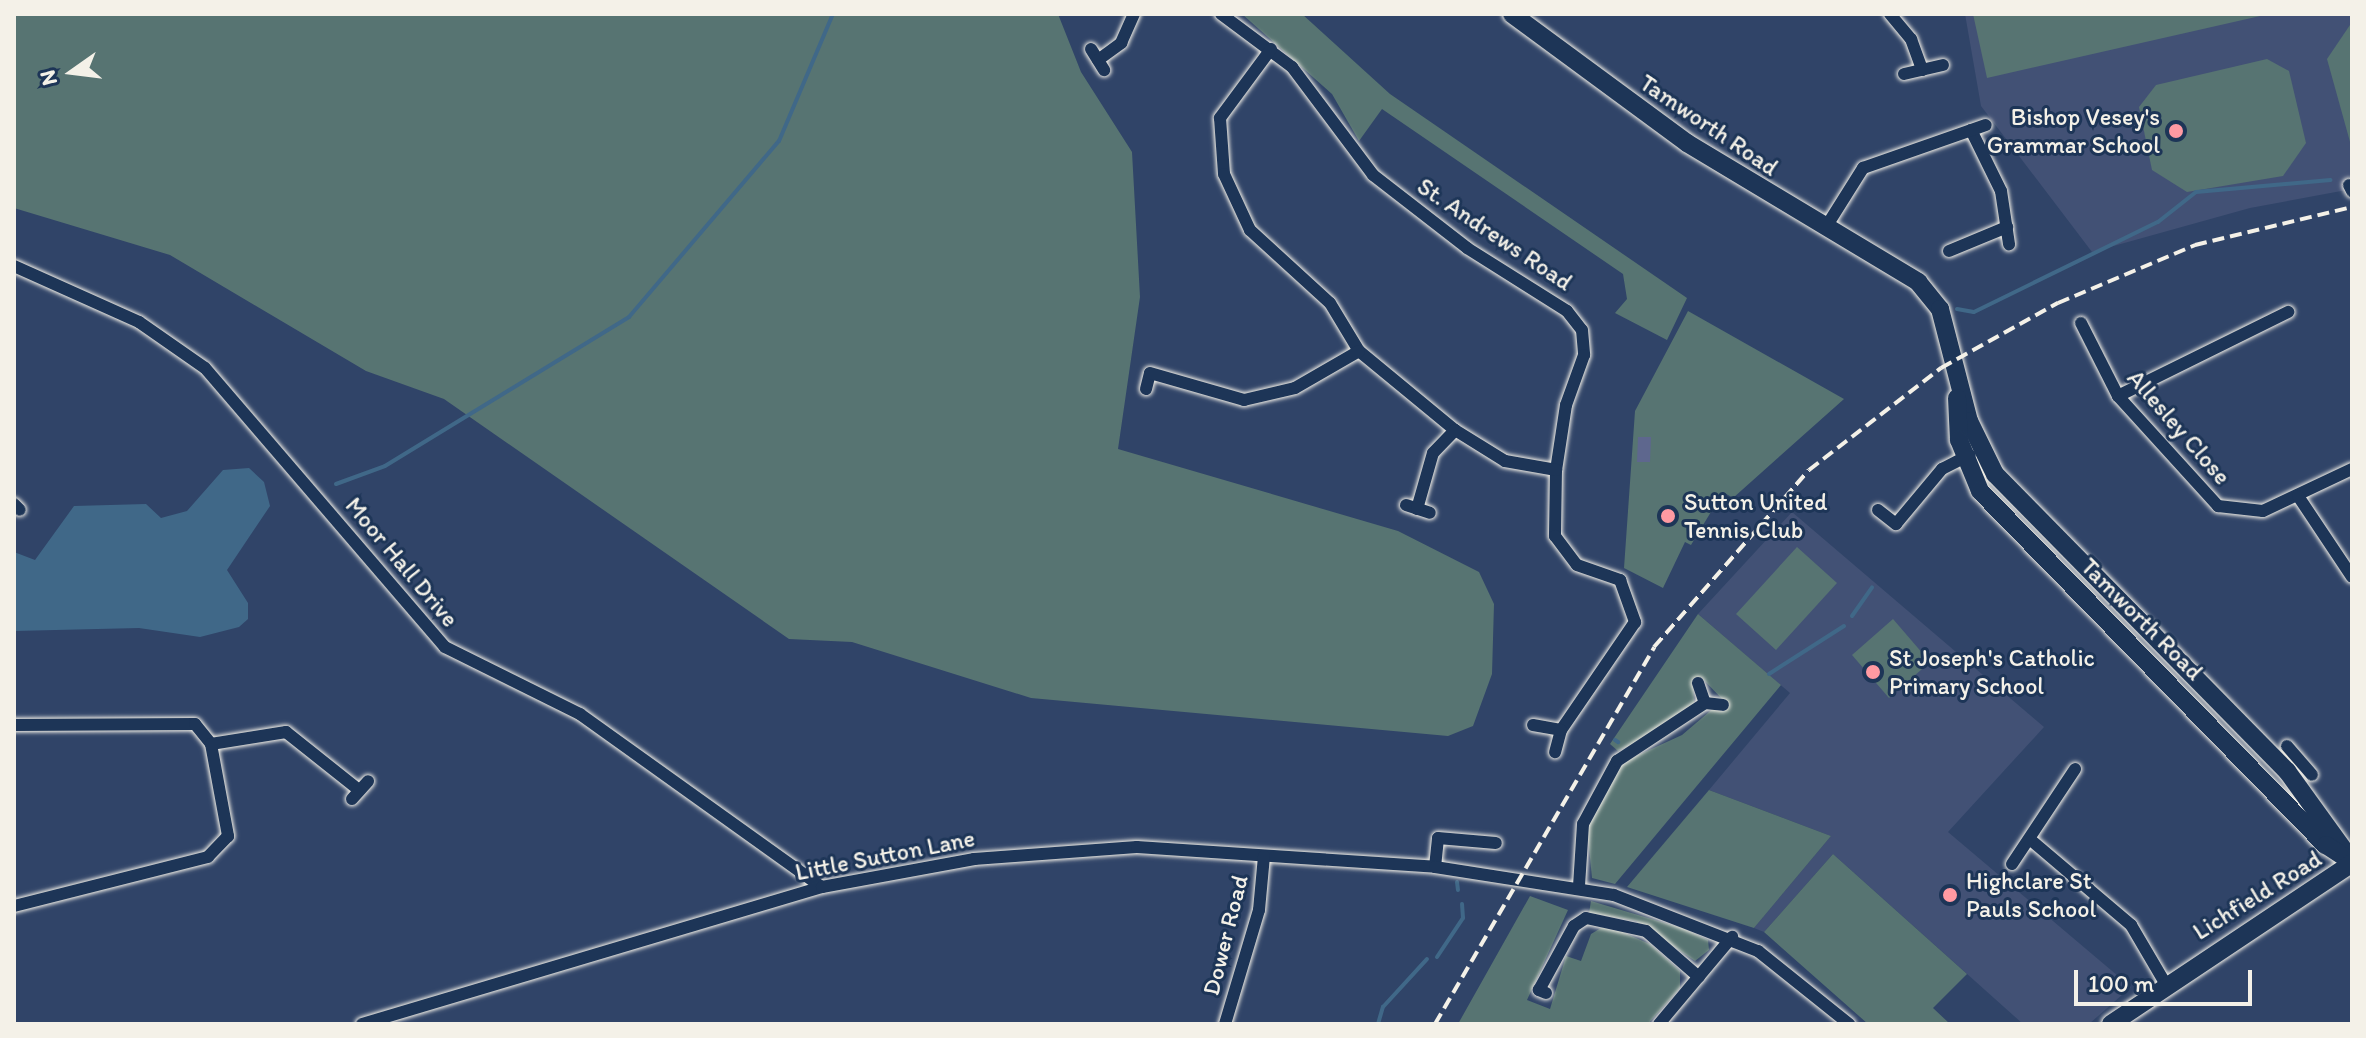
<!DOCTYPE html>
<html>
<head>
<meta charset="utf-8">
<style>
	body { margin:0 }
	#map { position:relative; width:2366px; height:1038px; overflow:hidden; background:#304468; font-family:Itim,sans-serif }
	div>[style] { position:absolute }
	.built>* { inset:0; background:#425175 }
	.green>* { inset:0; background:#577472 }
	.water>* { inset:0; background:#406888 }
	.stream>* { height:4px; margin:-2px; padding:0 2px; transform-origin:2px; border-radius:2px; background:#406888 }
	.building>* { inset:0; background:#5e678e }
	.roads { filter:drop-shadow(0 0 2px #f4f1e8) drop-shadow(0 0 2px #f4f1e8) }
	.minor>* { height:12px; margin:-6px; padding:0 6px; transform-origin:6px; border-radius:6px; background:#1d3557 }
	.primary>* { height:18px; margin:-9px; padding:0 9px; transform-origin:9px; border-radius:9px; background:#1d3557 }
	.rail>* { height:4px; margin-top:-2px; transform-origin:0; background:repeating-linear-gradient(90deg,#f4f1e8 0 12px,transparent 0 18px) }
	.dots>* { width:22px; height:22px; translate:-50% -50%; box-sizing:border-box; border:4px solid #1d3557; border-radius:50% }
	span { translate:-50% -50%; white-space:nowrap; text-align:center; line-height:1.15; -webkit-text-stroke:6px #1d3557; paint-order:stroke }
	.poi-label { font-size:24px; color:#f4f1e8 }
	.right { translate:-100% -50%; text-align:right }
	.left { translate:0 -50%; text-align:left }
	.street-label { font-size:24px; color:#f4f1e8 }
	.frame { position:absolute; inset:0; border:16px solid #f4f1e8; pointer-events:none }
	.north { position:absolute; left:32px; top:32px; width:80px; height:80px; -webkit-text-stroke:6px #1d3557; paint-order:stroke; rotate:256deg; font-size:22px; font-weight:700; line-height:32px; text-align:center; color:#f4f1e8 }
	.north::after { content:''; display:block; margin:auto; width:28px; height:36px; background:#f4f1e8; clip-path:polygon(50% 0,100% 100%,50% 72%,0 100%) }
	.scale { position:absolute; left:2074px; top:970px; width:178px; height:36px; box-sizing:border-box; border:4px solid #f4f1e8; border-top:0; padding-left:10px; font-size:24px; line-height:28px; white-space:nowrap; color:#f4f1e8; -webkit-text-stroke:6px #1d3557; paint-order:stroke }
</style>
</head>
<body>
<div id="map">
	<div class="built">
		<i style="clip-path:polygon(1965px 14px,2352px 14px,2352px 189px,2250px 208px,2092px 252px,1981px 106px)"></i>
		<i style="clip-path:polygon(1792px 512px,2044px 727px,1948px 832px,2131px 987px,2089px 1024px,2023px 1024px,1833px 854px,1764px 932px,1754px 928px,1831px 836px,1709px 790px,1790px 693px,1698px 614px)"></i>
	</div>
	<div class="green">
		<i style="clip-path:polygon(14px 14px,1058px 14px,1081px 72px,1132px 152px,1140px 297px,1118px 449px,1398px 531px,1479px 572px,1494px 604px,1492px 674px,1473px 726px,1448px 736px,1031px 698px,852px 642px,789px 639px,444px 399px,366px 371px,170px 255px,14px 208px)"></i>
		<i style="clip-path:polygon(1242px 14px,1302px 14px,1390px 94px,1687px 298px,1667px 340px,1615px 313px,1627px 299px,1623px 274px,1382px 109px,1359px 141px,1332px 94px)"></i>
		<i style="clip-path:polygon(1973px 14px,2269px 14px,1987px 78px)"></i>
		<i style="clip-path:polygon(2352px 22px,2352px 149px,2327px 59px)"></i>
		<i style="clip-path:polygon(2267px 59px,2289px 71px,2306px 143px,2283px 176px,2187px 192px,2152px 170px,2139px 107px,2156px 85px)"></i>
		<i style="clip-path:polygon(1688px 311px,1844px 399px,1733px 498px,1723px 492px,1691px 545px,1685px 542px,1663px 588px,1624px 568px,1635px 411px)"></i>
		<i style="clip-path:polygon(1797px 547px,1837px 583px,1776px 650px,1736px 614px)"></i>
		<i style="clip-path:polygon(1698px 614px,1781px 685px,1615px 884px,1592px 878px,1587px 827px,1623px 762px,1682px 735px,1723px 700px,1701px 677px,1693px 679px,1694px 704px,1659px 732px,1618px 751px,1610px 744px)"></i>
		<i style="clip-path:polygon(1893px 619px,1930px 662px,1889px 698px,1852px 655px)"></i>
		<i style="clip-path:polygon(1709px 790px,1831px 836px,1754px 928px,1627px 887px)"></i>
		<i style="clip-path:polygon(1833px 854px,1967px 974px,1933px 1008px,1950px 1024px,1868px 1024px,1764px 932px)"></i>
		<i style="clip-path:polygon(1530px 896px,1568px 910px,1527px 1000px,1550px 1009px,1566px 956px,1581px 961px,1591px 934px,1606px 925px,1650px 944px,1680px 971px,1680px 988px,1648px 1024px,1458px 1024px)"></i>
		<i style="clip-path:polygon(1591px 901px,1682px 928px,1708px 940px,1709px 950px,1695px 961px,1636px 921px,1589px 913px)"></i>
	</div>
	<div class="water">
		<i style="clip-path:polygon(249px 468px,264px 482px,270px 506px,227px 570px,248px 603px,248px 619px,239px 627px,200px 637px,139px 628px,14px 631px,14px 552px,35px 560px,74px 506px,146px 504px,161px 518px,187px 511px,223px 470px)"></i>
	</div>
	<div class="stream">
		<i style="left:1957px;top:309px;width:17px;rotate:10deg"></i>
		<i style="left:1974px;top:312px;width:205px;rotate:-26.1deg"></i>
		<i style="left:2158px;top:222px;width:48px;rotate:-38.3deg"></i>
		<i style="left:2196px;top:192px;width:135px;rotate:-5.1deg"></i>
		<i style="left:336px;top:484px;width:52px;rotate:-20.2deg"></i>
		<i style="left:385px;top:466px;width:286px;rotate:-31.4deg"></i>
		<i style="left:629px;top:317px;width:231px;rotate:-49.6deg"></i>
		<i style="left:779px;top:141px;width:138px;rotate:-67deg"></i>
		<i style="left:1852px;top:616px;width:35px;rotate:-55deg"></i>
		<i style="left:1769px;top:674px;width:89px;rotate:-32.6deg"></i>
		<i style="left:1615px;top:740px;width:4px;rotate:34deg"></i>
		<i style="left:1457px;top:882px;width:8px;rotate:83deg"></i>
		<i style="left:1437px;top:957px;width:47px;rotate:-56.3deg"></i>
		<i style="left:1463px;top:918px;width:14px;rotate:-94deg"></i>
		<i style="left:1378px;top:1024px;width:18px;rotate:-74deg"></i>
		<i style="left:1383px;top:1007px;width:65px;rotate:-47.5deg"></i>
	</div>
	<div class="building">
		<i style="clip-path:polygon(1638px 437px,1651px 437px,1650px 462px,1637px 462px)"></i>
	</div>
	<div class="roads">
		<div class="minor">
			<i style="left:1221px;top:14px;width:89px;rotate:36.7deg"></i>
			<i style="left:1292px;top:67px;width:135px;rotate:53.1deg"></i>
			<i style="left:1373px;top:175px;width:119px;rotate:37.8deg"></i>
			<i style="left:1467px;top:248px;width:118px;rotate:32.2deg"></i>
			<i style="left:1567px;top:311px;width:24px;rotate:52deg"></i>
			<i style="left:1582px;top:330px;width:25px;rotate:85deg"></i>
			<i style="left:1584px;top:355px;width:53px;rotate:109.8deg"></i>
			<i style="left:1566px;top:405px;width:66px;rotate:98.7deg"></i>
			<i style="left:1556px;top:470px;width:66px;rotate:90.9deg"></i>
			<i style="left:1555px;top:536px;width:36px;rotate:53deg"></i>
			<i style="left:1577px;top:565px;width:46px;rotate:19.2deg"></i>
			<i style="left:1620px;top:580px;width:45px;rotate:70.3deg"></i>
			<i style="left:1635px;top:622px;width:131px;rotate:124.4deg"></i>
			<i style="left:1561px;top:730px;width:23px;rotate:105deg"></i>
			<i style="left:1890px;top:14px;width:33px;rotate:50deg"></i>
			<i style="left:1911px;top:39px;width:33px;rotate:70deg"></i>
			<i style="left:1091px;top:49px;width:25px;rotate:58deg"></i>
			<i style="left:1271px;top:49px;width:86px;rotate:126.5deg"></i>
			<i style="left:1220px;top:118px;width:56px;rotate:85.9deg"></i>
			<i style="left:1224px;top:174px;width:62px;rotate:65.1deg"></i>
			<i style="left:1250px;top:230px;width:108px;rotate:42.4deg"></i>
			<i style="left:1330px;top:303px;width:56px;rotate:58.9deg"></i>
			<i style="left:1359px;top:351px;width:124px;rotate:39.5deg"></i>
			<i style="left:1455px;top:430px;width:59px;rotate:31.8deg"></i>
			<i style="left:1505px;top:461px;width:52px;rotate:10deg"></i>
			<i style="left:1098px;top:60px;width:29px;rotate:-36deg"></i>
			<i style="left:1121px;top:43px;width:32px;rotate:-66deg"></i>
			<i style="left:1904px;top:74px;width:40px;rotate:-13deg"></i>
			<i style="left:1971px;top:130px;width:68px;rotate:63.8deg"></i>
			<i style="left:2001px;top:191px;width:54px;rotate:81.4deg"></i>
			<i style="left:2349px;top:185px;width:7px;rotate:63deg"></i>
			<i style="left:1826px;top:227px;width:70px;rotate:-57.9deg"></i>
			<i style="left:1863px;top:168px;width:130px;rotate:-19.3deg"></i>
			<i style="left:1949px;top:251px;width:63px;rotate:-22.5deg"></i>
			<i style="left:14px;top:266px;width:137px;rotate:24.1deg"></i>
			<i style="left:139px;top:322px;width:80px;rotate:34.9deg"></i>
			<i style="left:205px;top:368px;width:368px;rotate:49.3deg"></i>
			<i style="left:445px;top:647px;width:151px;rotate:26.4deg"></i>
			<i style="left:580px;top:714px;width:297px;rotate:35.6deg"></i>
			<i style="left:2081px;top:323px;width:82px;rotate:63.1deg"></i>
			<i style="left:2118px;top:396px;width:149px;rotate:47.7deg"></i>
			<i style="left:2218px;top:506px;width:45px;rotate:6.3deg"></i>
			<i style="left:2263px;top:511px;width:98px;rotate:-25.3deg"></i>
			<i style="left:1146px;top:389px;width:16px;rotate:-76deg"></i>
			<i style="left:1150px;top:373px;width:98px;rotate:16deg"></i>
			<i style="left:1244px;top:400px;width:52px;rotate:-13.2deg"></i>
			<i style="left:1295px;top:388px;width:74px;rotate:-30deg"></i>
			<i style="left:2118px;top:396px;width:190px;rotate:-26.3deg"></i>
			<i style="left:2298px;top:496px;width:97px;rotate:56.3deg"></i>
			<i style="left:14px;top:504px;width:8px;rotate:45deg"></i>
			<i style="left:1406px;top:505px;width:25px;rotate:18deg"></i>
			<i style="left:1417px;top:509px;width:58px;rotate:-74.1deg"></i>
			<i style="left:1433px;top:453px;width:32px;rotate:-46deg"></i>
			<i style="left:1878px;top:510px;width:23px;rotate:38deg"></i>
			<i style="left:1896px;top:524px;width:72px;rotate:-50.1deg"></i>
			<i style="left:1942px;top:469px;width:31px;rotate:-27deg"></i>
			<i style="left:1698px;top:683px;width:21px;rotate:71deg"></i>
			<i style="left:14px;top:725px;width:181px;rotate:-0.3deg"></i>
			<i style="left:195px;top:724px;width:26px;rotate:51deg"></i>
			<i style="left:211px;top:744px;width:94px;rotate:79.5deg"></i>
			<i style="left:228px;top:836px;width:29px;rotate:134deg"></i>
			<i style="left:208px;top:857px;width:200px;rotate:165.8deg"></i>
			<i style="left:1533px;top:725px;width:28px;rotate:10deg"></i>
			<i style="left:211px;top:744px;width:76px;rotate:-9.1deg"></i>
			<i style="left:286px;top:732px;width:93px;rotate:38.5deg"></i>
			<i style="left:2287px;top:746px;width:38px;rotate:49deg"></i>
			<i style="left:352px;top:799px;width:24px;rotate:-48deg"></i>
			<i style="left:2032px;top:841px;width:130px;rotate:40.3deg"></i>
			<i style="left:2131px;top:925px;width:67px;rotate:59.6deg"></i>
			<i style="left:2012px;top:864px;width:114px;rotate:-56.4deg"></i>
			<i style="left:1435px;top:867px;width:29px;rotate:-84deg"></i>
			<i style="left:1438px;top:838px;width:58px;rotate:4.9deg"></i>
			<i style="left:1579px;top:886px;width:62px;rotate:-86.3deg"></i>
			<i style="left:1583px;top:824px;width:72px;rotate:-61.6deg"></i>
			<i style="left:1617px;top:761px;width:105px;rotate:-33.4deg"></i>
			<i style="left:1705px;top:703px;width:18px;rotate:6deg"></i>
			<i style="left:1546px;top:993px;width:8px;rotate:-157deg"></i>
			<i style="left:1539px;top:990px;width:73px;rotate:-61.3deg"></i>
			<i style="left:1574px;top:926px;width:14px;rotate:-34deg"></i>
			<i style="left:1586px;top:918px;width:61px;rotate:12.2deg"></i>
			<i style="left:1646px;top:931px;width:70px;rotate:41deg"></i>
			<i style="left:362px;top:1024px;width:480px;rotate:-16.6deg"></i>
			<i style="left:822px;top:887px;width:155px;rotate:-10.4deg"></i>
			<i style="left:974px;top:859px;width:163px;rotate:-4.2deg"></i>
			<i style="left:1137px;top:847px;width:299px;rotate:3.8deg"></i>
			<i style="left:1435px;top:867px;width:181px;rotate:8.9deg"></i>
			<i style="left:1614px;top:895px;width:155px;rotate:21.3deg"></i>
			<i style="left:1758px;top:951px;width:117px;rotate:38.7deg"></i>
			<i style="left:1225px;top:1024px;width:119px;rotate:-73.4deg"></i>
			<i style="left:1259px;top:910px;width:54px;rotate:-84.7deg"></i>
			<i style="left:1659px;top:1024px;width:114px;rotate:-50deg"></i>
		</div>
		<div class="primary">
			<i style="left:1512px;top:14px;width:217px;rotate:36.4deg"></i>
			<i style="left:1687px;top:143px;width:270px;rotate:31deg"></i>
			<i style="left:1918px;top:282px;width:35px;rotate:51deg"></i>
			<i style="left:1940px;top:309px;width:116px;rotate:75.5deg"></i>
			<i style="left:1969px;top:421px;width:59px;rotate:63.9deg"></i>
			<i style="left:1995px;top:474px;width:417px;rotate:45.5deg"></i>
			<i style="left:2287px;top:771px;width:111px;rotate:54.2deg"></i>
			<i style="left:1957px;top:398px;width:42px;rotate:87.3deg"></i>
			<i style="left:1959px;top:440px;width:55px;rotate:67.6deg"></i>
			<i style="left:1980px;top:491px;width:495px;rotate:45.7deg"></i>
			<i style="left:2326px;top:845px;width:31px;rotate:33deg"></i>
			<i style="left:2111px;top:1024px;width:290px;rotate:-33.7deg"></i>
		</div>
	</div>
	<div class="rail">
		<i style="left:1435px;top:1024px;width:436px;rotate:-59.8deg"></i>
		<i style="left:1654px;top:647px;width:235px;rotate:-48.8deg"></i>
		<i style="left:1809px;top:470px;width:167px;rotate:-37.7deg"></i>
		<i style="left:1941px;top:368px;width:134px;rotate:-29.1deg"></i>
		<i style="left:2058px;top:303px;width:149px;rotate:-22.9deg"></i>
		<i style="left:2195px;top:245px;width:162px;rotate:-13.6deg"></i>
	</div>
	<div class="dots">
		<i style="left:2176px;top:131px;background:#ff9aa2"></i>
		<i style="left:1668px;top:516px;background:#ff9aa2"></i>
		<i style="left:1873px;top:672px;background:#ff9aa2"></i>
		<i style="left:1950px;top:895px;background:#ff9aa2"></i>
	</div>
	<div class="poi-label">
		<span class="right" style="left:2160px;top:131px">Bishop Vesey's<br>Grammar School</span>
		<span class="left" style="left:1684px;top:516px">Sutton United<br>Tennis Club</span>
		<span class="left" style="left:1889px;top:672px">St Joseph's Catholic<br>Primary School</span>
		<span class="left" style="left:1966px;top:895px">Highclare St<br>Pauls School</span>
	</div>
	<div class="street-label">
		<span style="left:1709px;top:125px;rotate:34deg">Tamworth Road</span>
		<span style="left:1495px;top:234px;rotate:34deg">St. Andrews Road</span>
		<span style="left:2179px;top:427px;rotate:49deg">Allesley Close</span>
		<span style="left:402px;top:562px;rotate:50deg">Moor Hall Drive</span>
		<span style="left:2142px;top:619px;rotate:45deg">Tamworth Road</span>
		<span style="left:885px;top:855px;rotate:-11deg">Little Sutton Lane</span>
		<span style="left:2257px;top:895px;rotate:-32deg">Lichfield Road</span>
		<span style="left:1225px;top:935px;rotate:-76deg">Dower Road</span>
	</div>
	<div class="frame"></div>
	<div class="north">N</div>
	<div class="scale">100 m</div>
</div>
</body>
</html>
